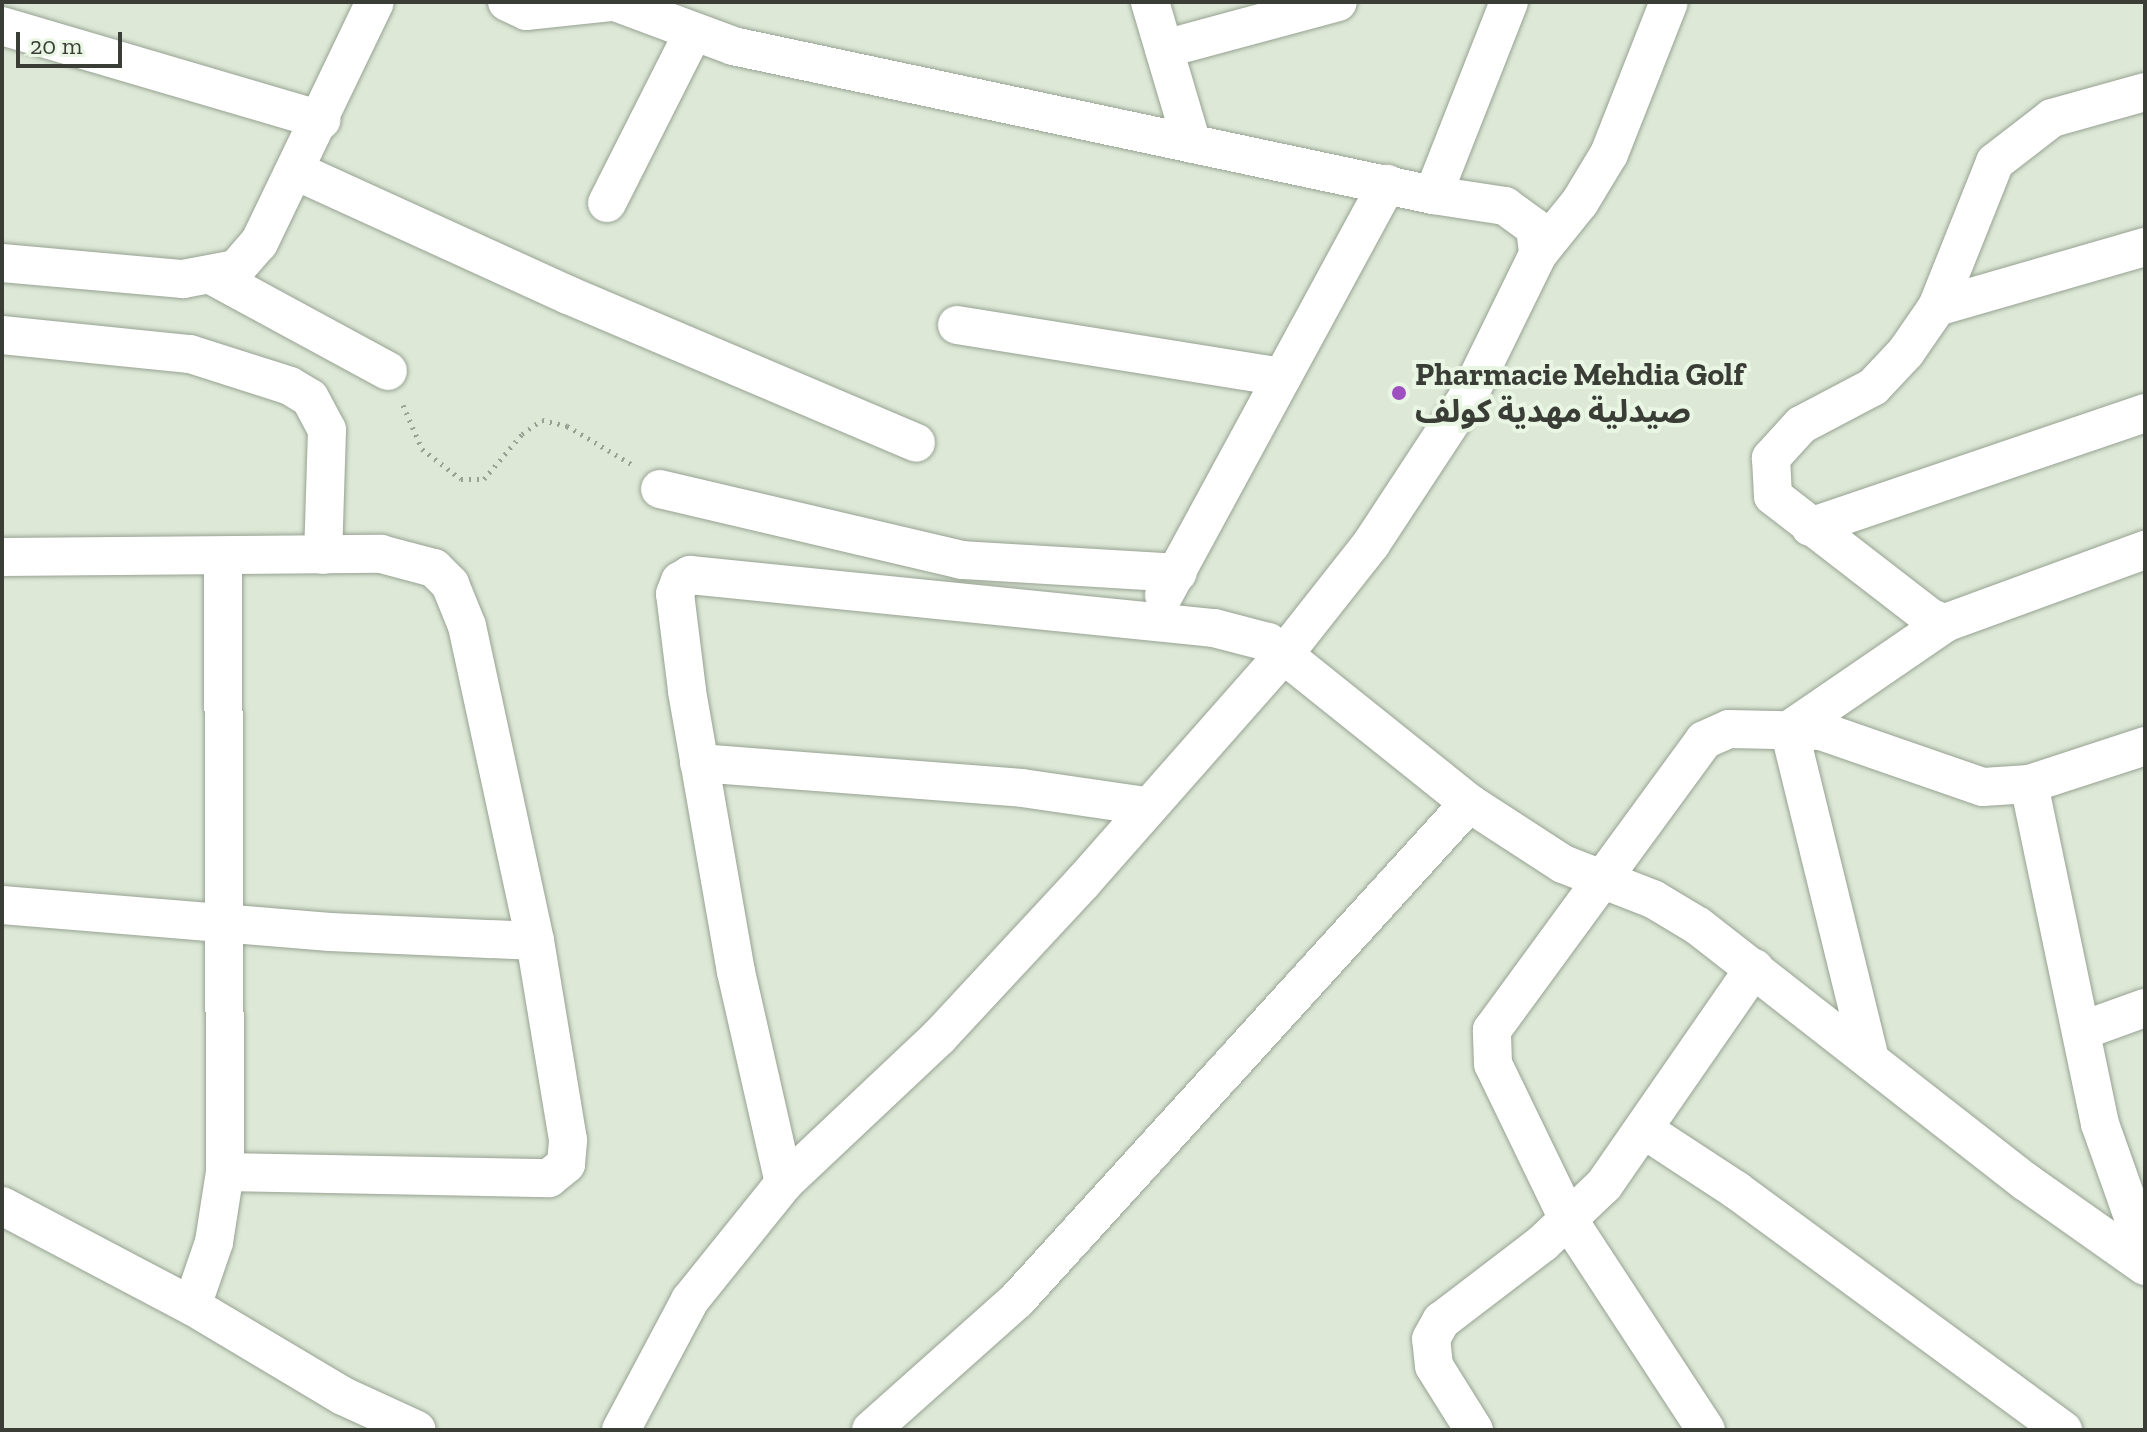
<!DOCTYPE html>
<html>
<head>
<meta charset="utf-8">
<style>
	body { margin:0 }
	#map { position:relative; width:2147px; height:1432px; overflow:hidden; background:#dde8d7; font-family:"Zilla Slab","Noto Sans Arabic",serif }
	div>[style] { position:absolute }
	.path>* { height:5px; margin-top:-2.5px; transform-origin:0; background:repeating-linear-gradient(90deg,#99a194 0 2px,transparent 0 8px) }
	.roads { filter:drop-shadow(0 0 2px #97a292) drop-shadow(0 0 2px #97a292) }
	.street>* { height:38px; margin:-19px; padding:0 19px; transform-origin:19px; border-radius:19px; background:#fff }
	.dots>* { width:22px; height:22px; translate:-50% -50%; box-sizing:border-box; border:4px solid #eaf6e4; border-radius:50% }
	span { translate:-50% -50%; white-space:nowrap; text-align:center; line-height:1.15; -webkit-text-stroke:8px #eaf6e4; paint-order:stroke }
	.poi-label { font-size:32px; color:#393d36; font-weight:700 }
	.left { translate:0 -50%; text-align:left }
	.frame { position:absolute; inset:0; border:4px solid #393d36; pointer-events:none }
	.scale { position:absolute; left:16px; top:32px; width:106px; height:36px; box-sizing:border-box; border:4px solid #393d36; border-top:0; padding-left:10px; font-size:24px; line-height:28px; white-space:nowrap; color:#393d36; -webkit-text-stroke:6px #eaf6e4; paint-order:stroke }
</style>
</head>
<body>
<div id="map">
	<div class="path">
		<i style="left:403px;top:405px;width:48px;rotate:66.6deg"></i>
		<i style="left:422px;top:449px;width:49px;rotate:37.6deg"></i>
		<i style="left:461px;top:479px;width:23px"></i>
		<i style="left:484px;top:479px;width:59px;rotate:-49.8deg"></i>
		<i style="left:522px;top:434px;width:24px;rotate:-35deg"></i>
		<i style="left:542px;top:420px;width:26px;rotate:13deg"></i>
		<i style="left:567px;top:426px;width:77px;rotate:30.6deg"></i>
	</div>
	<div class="roads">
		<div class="street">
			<i style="left:507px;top:2px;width:21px;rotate:25deg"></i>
			<i style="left:526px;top:11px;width:85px;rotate:-6deg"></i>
			<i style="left:615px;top:2px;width:126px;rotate:20.4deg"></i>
			<i style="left:733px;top:46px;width:716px;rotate:12.02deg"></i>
			<i style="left:1433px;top:195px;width:73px;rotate:8.7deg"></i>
			<i style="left:1505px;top:206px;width:37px;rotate:36deg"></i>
			<i style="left:1535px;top:228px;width:26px;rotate:83deg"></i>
			<i style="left:1150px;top:2px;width:148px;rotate:73.5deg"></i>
			<i style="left:2px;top:26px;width:333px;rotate:16.4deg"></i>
			<i style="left:1164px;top:49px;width:180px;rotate:-15.1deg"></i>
			<i style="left:2145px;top:92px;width:97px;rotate:164.4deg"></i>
			<i style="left:2052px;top:118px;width:72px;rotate:142.3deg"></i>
			<i style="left:1995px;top:162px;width:156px;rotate:111.8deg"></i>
			<i style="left:1937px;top:307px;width:55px;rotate:124.6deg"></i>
			<i style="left:1906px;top:352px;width:48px;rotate:133.3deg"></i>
			<i style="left:1873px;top:387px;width:81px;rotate:152.2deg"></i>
			<i style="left:1801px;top:425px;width:45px;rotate:132.3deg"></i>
			<i style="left:1771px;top:458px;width:38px;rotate:87deg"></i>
			<i style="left:1773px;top:496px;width:200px;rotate:37.7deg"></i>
			<i style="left:1931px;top:618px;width:15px;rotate:20deg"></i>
			<i style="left:1945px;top:623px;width:213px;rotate:-20.1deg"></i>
			<i style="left:296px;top:171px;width:299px;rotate:24.5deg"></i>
			<i style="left:568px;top:295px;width:378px;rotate:23deg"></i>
			<i style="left:1433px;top:195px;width:207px;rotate:-68.5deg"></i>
			<i style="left:607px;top:203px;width:191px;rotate:-63.2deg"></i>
			<i style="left:2px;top:263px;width:182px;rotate:5.1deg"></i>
			<i style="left:183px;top:279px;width:54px;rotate:-10.7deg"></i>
			<i style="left:236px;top:269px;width:35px;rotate:-49deg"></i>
			<i style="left:259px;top:243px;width:267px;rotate:-64.3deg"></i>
			<i style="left:213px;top:276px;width:199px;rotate:28.5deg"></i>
			<i style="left:1937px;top:307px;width:216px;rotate:-16.1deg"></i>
			<i style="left:957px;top:325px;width:329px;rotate:9.1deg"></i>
			<i style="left:2px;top:335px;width:189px;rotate:5.8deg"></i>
			<i style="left:190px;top:354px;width:105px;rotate:17.7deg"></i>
			<i style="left:290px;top:386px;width:23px;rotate:31deg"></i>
			<i style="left:310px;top:398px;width:36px;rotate:62deg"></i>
			<i style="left:327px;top:430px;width:125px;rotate:91.8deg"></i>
			<i style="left:660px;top:489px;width:310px;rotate:13.2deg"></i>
			<i style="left:962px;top:560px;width:216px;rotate:3.4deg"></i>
			<i style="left:1810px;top:527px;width:354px;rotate:-18.8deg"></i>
			<i style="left:223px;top:556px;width:616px;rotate:89.81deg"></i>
			<i style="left:2px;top:557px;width:379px;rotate:-0.5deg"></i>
			<i style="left:381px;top:554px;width:55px;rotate:14.8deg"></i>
			<i style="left:434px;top:568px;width:23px;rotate:45deg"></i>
			<i style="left:450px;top:584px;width:45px;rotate:68deg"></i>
			<i style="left:467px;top:626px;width:322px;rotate:77.8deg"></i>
			<i style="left:535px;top:941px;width:205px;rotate:-177.5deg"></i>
			<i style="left:330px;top:932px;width:329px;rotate:-175.3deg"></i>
			<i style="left:1164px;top:595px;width:468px;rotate:-61.5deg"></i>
			<i style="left:699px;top:763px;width:324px;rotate:4.4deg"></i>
			<i style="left:1022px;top:788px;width:125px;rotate:8.3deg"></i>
			<i style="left:2029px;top:784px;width:347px;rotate:78.2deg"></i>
			<i style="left:2100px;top:1124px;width:135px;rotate:70.5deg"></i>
			<i style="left:2081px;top:1031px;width:68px;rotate:-19.8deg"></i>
			<i style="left:1870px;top:1059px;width:339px;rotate:-103.8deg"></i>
			<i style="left:1789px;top:730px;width:189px;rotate:-34.4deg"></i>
			<i style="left:1646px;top:1131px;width:108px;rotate:33.2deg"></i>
			<i style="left:1736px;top:1190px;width:406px;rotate:36.3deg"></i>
			<i style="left:784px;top:1183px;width:216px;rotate:-102.8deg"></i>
			<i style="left:736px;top:972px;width:286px;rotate:-99.9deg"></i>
			<i style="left:687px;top:690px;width:97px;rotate:-97.1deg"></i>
			<i style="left:675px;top:594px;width:14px;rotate:-69deg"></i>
			<i style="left:680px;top:581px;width:12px;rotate:-31deg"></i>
			<i style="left:690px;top:575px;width:527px;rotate:5.78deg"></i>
			<i style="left:1214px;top:628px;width:56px;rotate:14.5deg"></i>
			<i style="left:1268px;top:642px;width:258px;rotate:38.7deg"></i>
			<i style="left:1469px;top:803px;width:112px;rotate:33deg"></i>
			<i style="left:1563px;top:864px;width:97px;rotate:21.3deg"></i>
			<i style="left:1653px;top:899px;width:52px;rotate:31deg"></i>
			<i style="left:1698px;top:926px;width:416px;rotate:38deg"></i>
			<i style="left:2026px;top:1182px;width:146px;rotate:35.2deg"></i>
			<i style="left:2px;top:1206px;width:215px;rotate:27.8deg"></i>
			<i style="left:192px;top:1306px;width:176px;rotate:30.8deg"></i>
			<i style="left:343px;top:1396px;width:81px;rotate:24.7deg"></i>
			<i style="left:192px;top:1306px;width:68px;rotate:-71deg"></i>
			<i style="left:214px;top:1242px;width:71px;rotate:-81.1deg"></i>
			<i style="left:225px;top:1172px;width:324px;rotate:1.1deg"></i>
			<i style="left:549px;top:1178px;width:22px;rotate:-39deg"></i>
			<i style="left:566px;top:1164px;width:24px;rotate:-85deg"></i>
			<i style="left:568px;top:1140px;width:202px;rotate:-99.4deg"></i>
			<i style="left:621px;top:1430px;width:147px;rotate:-62deg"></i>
			<i style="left:690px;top:1300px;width:150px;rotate:-51.2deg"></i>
			<i style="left:784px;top:1183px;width:213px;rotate:-43.3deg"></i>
			<i style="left:939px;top:1037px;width:212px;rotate:-47.1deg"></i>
			<i style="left:1083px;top:882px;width:305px;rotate:-48.6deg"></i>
			<i style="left:1285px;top:653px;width:139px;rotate:-51.7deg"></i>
			<i style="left:1371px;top:544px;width:178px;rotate:-56.7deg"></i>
			<i style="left:1469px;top:395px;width:157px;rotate:-63.9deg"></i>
			<i style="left:1538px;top:254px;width:67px;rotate:-51.1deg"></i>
			<i style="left:1580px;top:202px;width:56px;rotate:-58.9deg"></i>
			<i style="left:1609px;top:154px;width:163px;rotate:-68.5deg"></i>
			<i style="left:871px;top:1430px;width:195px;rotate:-41.7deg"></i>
			<i style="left:1017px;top:1300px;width:672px;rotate:-47.71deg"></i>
			<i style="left:1474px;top:1430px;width:75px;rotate:-122deg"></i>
			<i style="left:1434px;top:1366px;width:27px;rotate:-96deg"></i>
			<i style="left:1431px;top:1339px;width:21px;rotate:-61deg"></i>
			<i style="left:1441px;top:1321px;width:128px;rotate:-37.4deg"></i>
			<i style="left:1543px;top:1243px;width:84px;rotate:-43.6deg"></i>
			<i style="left:1604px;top:1185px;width:264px;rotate:-55.3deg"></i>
			<i style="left:1706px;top:1430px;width:252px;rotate:-123.2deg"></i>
			<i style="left:1568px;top:1219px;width:172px;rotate:-115.8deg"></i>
			<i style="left:1493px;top:1064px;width:34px;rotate:-92deg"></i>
			<i style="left:1492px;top:1030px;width:359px;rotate:-53.8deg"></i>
			<i style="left:1704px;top:740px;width:27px;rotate:-24deg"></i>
			<i style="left:1729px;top:729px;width:92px;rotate:1.2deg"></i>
			<i style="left:1821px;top:731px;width:171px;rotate:19.1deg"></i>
			<i style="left:1983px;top:787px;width:46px;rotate:-3.7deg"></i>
			<i style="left:2029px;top:784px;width:122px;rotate:-18.1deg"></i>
		</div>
	</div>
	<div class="dots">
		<i style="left:1399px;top:393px;background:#9f50c0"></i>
	</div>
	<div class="poi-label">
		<span class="left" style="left:1415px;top:393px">Pharmacie Mehdia Golf<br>صيدلية مهدية كولف</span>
	</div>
	<div class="frame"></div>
	<div class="scale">20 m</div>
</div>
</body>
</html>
